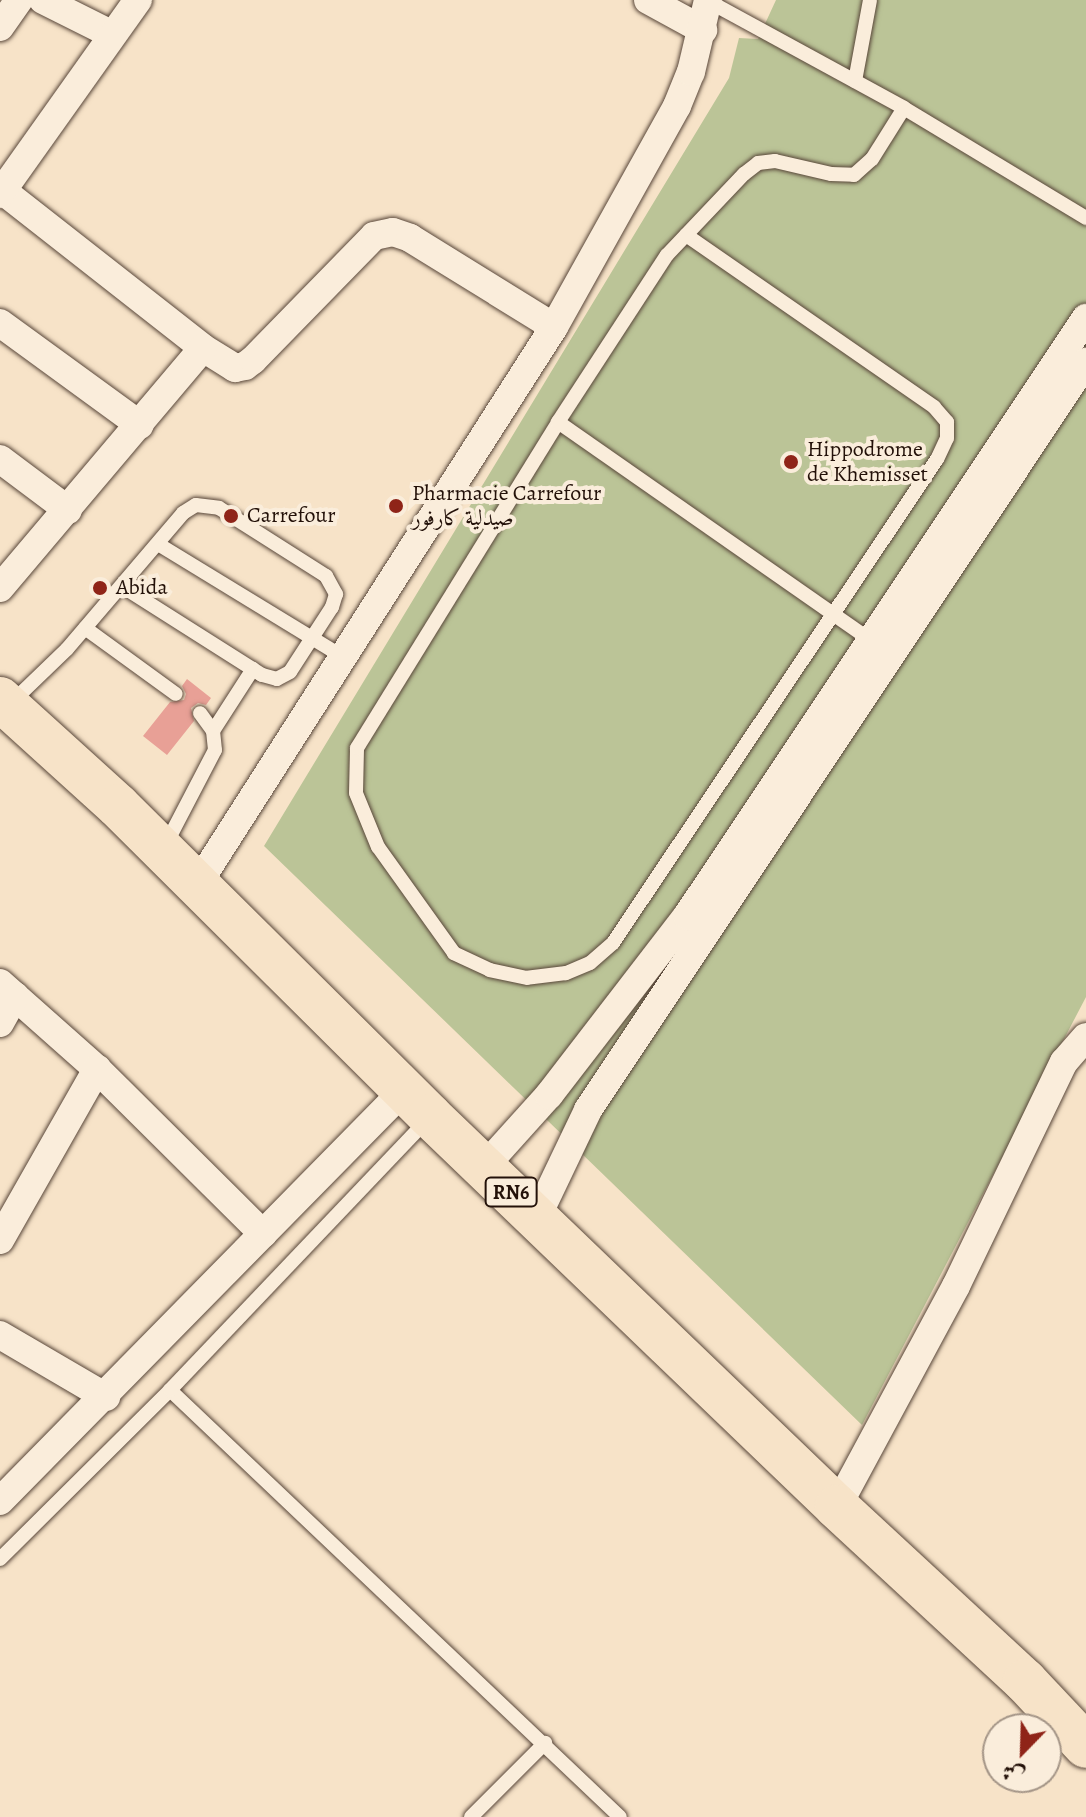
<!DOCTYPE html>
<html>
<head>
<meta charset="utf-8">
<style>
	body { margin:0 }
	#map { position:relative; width:1086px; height:1817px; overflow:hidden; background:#f7e3c8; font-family:Alegreya,Amiri,serif }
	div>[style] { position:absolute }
	.green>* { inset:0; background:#bbc497 }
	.building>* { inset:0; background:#e8a096 }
	.roads { filter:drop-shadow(0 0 2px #584639) drop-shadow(0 0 2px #584639) }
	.service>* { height:14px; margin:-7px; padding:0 7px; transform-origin:7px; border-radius:7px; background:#faeddb }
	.minor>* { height:28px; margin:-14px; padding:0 14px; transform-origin:14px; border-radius:14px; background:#faeddb }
	.primary>* { height:44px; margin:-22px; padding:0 22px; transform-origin:22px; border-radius:22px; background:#f7e3c8 }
	.dots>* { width:22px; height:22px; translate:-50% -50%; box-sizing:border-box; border:4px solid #faeddb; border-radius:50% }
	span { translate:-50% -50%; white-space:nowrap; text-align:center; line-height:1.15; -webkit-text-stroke:8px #faeddb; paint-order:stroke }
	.shield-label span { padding:2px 6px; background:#faeddb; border:2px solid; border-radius:6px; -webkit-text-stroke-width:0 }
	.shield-label { font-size:20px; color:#231109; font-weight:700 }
	.poi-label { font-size:22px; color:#231109 }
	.left { translate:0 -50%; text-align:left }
	.north { position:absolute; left:982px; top:1713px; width:80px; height:80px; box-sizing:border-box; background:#faeddb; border:2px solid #a49587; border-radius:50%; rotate:203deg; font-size:22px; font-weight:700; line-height:32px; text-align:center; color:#231109 }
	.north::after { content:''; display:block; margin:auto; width:28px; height:36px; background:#8f2418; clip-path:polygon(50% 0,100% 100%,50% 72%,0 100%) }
</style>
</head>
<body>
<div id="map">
	<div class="green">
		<i style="clip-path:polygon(776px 0,1086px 0,1086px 997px,862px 1425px,264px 846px,729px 78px,739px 38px,758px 39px)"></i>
	</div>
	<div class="building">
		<i style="clip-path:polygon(187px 679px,211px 698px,206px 705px,198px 703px,191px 708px,194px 721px,167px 755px,143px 736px,170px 702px,184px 700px,186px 694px,182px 686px)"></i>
	</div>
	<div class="roads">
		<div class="service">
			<i style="left:708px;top:1px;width:223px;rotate:28.6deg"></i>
			<i style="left:904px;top:108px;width:213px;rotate:31.1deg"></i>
			<i style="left:855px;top:81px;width:82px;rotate:-79.5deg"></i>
			<i style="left:686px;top:235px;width:302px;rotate:34.7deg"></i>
			<i style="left:934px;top:407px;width:20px;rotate:49deg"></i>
			<i style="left:947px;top:422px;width:16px;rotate:90deg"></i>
			<i style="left:947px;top:438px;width:23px;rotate:115deg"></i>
			<i style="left:937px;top:459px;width:582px;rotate:123.8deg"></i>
			<i style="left:613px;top:943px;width:30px;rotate:139deg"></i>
			<i style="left:590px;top:963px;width:26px;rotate:157deg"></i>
			<i style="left:566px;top:973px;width:39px;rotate:173deg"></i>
			<i style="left:527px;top:978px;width:38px;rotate:-168deg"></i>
			<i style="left:490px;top:970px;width:40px;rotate:-155deg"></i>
			<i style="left:454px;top:953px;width:130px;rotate:-125.6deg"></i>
			<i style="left:378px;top:847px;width:58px;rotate:-112.2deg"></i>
			<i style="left:356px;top:793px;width:45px;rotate:-88.7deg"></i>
			<i style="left:357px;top:748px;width:383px;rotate:-58.3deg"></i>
			<i style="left:558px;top:422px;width:199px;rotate:-56.9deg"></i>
			<i style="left:667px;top:255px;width:112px;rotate:-46.5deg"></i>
			<i style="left:744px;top:174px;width:18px;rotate:-38deg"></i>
			<i style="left:758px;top:163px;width:17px;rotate:-7deg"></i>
			<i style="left:775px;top:161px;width:57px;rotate:13.1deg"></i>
			<i style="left:831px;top:174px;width:23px;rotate:2deg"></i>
			<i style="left:854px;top:175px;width:24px;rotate:-42deg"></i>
			<i style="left:872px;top:159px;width:60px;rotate:-57.9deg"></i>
			<i style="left:558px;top:422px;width:383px;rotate:34.9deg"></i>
			<i style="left:158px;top:544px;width:217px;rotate:31.4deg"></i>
			<i style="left:85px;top:628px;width:112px;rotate:36deg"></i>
			<i style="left:12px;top:702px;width:76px;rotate:-43.9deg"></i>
			<i style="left:67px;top:649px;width:179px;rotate:-49.5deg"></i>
			<i style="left:183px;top:513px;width:15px;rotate:-32deg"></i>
			<i style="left:196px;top:505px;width:23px;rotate:7deg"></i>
			<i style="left:219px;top:508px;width:127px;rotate:32.4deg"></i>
			<i style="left:326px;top:576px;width:21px;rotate:61deg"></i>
			<i style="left:336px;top:594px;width:14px;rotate:107deg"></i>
			<i style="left:332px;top:607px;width:77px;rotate:122.9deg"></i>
			<i style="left:290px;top:672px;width:15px;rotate:152deg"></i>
			<i style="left:277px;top:679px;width:16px;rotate:-165deg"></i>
			<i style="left:262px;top:675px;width:166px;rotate:-147.6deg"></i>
			<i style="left:213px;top:731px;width:74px;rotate:-57.2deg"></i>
			<i style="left:165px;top:846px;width:108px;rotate:-62.5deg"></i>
			<i style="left:215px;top:750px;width:19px;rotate:-96deg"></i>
			<i style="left:213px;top:731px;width:22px;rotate:-126deg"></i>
			<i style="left:170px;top:1390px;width:620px;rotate:43.5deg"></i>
			<i style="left:0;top:1559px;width:240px;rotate:-44.8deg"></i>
			<i style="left:170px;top:1390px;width:371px;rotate:-46.4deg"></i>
			<i style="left:471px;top:1817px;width:105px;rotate:-45deg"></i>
		</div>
		<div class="minor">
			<i style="left:43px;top:0;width:76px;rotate:26.6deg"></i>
			<i style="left:648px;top:0;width:63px;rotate:28.6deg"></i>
			<i style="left:0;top:27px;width:33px;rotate:-55deg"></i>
			<i style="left:3px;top:191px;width:254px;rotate:38.1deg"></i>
			<i style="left:203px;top:348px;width:38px;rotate:32deg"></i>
			<i style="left:235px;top:368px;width:10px;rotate:-11deg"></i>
			<i style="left:245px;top:366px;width:10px;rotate:-37deg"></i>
			<i style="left:253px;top:360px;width:173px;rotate:-45.7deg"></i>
			<i style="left:374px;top:236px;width:19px;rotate:-12deg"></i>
			<i style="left:393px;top:232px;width:18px;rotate:19deg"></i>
			<i style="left:410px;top:238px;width:169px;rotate:31.7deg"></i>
			<i style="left:0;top:194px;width:238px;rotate:-54.6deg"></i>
			<i style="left:0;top:323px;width:173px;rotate:36.1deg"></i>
			<i style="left:0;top:459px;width:85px;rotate:36.9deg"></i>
			<i style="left:0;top:588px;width:314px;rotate:-49.8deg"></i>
			<i style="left:197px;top:885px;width:662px;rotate:-57.39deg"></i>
			<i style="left:554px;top:327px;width:253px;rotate:-60.9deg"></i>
			<i style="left:677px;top:106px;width:37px;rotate:-68deg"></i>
			<i style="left:691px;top:72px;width:74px;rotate:-76.7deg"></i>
			<i style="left:0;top:983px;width:130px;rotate:41.6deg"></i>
			<i style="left:97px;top:1069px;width:234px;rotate:44.8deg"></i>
			<i style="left:0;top:1023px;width:31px;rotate:-61deg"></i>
			<i style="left:485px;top:1166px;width:96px;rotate:-48deg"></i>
			<i style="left:549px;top:1095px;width:226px;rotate:-52.4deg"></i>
			<i style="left:687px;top:916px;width:719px;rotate:-56.29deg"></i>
			<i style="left:537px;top:1217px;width:119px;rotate:-64.5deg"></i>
			<i style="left:588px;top:1110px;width:899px;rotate:-56.35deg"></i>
			<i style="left:0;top:1240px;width:197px;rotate:-60.4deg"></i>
			<i style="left:0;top:1335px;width:123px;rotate:30.3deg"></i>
			<i style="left:0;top:1501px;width:578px;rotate:-45.49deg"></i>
			<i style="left:837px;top:1507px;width:251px;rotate:-61.7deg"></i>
			<i style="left:956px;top:1286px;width:249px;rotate:-64.3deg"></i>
			<i style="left:1064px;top:1062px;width:33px;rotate:-49deg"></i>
		</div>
		<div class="primary">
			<i style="left:0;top:699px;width:159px;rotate:42.2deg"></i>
			<i style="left:118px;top:806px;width:440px;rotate:44.8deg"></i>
			<i style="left:430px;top:1116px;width:564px;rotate:43.85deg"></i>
			<i style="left:837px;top:1507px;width:256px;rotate:42.8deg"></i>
			<i style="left:1025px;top:1681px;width:89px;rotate:46.8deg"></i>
		</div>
	</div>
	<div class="dots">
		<i style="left:791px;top:462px;background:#8f2418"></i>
		<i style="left:396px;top:506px;background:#8f2418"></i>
		<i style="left:231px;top:516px;background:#8f2418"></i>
		<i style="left:100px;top:588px;background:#8f2418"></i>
	</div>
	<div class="shield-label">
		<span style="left:511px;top:1192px">RN6</span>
	</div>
	<div class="poi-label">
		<span class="left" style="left:807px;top:462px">Hippodrome<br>de Khemisset</span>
		<span class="left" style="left:412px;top:506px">Pharmacie Carrefour<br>صيدلية كارفور</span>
		<span class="left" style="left:247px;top:516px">Carrefour</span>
		<span class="left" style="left:116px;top:588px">Abida</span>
	</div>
	<div class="north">ش</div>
</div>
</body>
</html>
